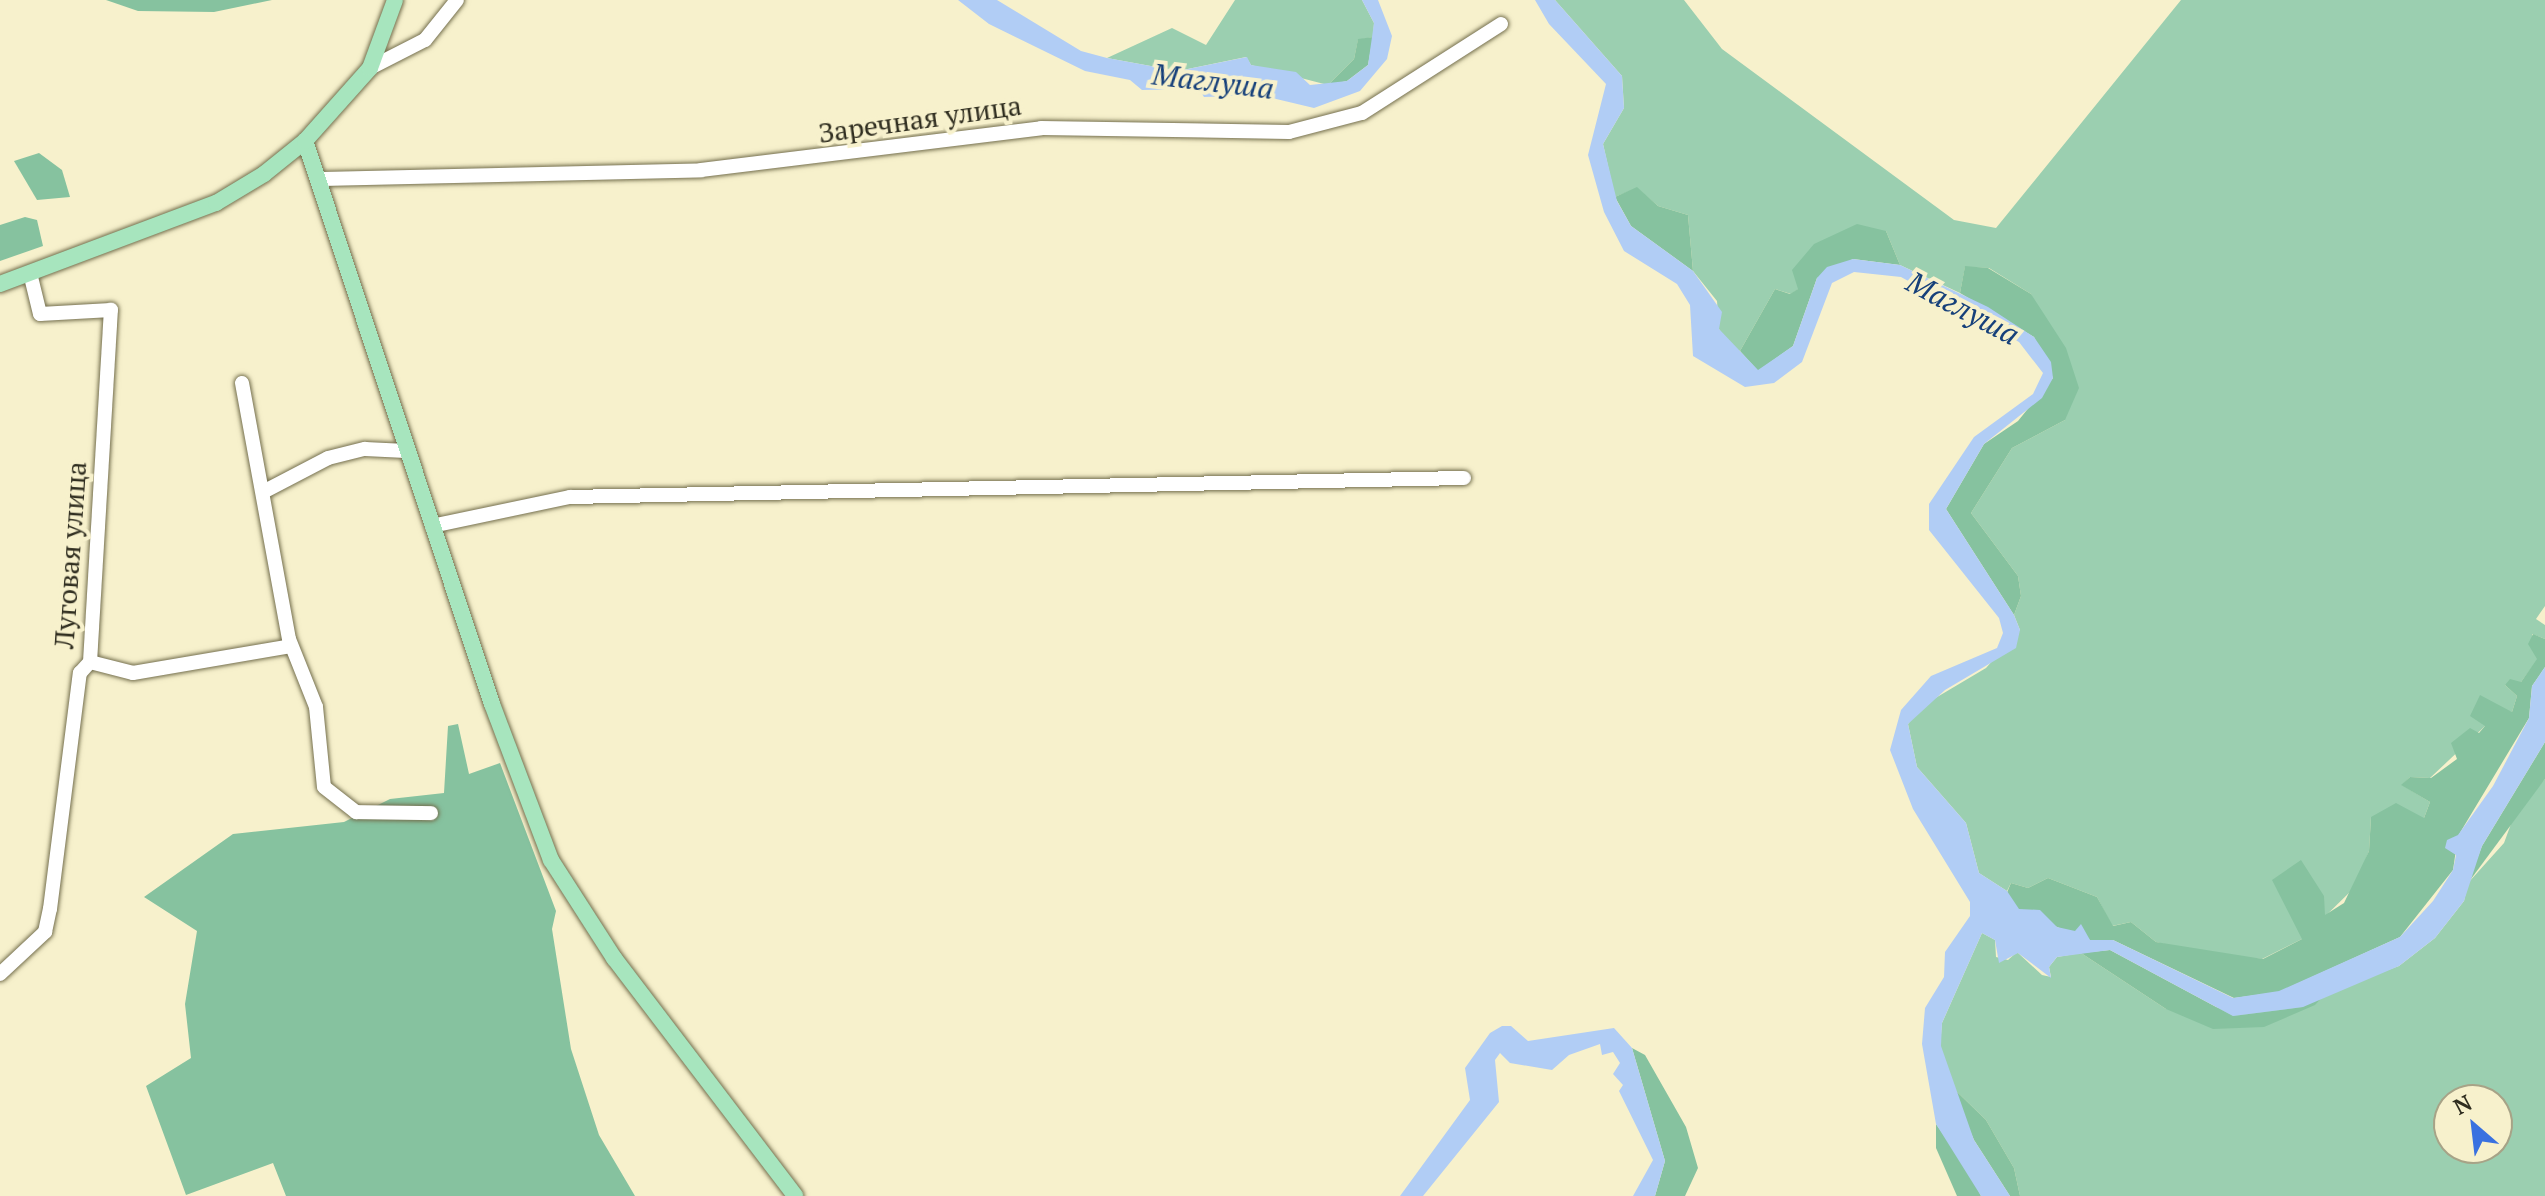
<!DOCTYPE html>
<html>
<head>
<meta charset="utf-8">
<style>
	body { margin:0 }
	#map { position:relative; width:2545px; height:1196px; overflow:hidden; background:#f7f1cc; font-family:"PT Serif",serif }
	div>[style] { position:absolute }
	.green>* { inset:0; background:#9bcfb0 }
	.forest>* { inset:0; background:#86c29f }
	.water>* { inset:0; background:#b1cdf5 }
	.roads { filter:drop-shadow(0 0 2px #746f4e) drop-shadow(0 0 2px #746f4e) }
	.minor>* { height:14px; margin:-7px; padding:0 7px; transform-origin:7px; border-radius:7px; background:#fff }
	.major>* { height:16px; margin:-8px; padding:0 8px; transform-origin:8px; border-radius:8px; background:#a7e5be }
	span { translate:-50% -50%; white-space:nowrap; text-align:center; line-height:1.15; -webkit-text-stroke:8px #f7f1cc; paint-order:stroke }
	.street-label { font-size:28px; color:#302e20 }
	.water-label { font-size:30px; color:#16407a; font-style:italic }
	.north { position:absolute; left:2433px; top:1084px; width:80px; height:80px; box-sizing:border-box; background:#f7f1cc; border:2px solid #a7a387; border-radius:50%; rotate:332deg; font-size:22px; font-weight:700; line-height:32px; text-align:center; color:#302e20 }
	.north::after { content:''; display:block; margin:auto; width:28px; height:36px; background:#3971e0; clip-path:polygon(50% 0,100% 100%,50% 72%,0 100%) }
</style>
</head>
<body>
<div id="map">
	<div class="green">
		<i style="clip-path:polygon(1235px 0,1362px 0,1374px 23px,1373px 37px,1358px 40px,1354px 59px,1328px 85px,1251px 65px,1246px 57px,1178px 71px,1107px 58px,1172px 28px,1206px 45px)"></i>
		<i style="clip-path:polygon(1555px 0,1684px 0,1722px 49px,1954px 220px,1996px 228px,2181px 0,2545px 0,2545px 606px,2536px 619px,2545px 625px,2545px 639px,2532px 634px,2538px 659px,2521px 682px,2505px 685px,2517px 696px,2512px 712px,2502px 710px,2430px 778px,2410px 777px,2402px 785px,2430px 802px,2424px 818px,2371px 817px,2369px 851px,2354px 888px,2302px 939px,2262px 959px,2209px 955px,2156px 942px,2131px 922px,2112px 926px,2097px 897px,2048px 878px,2028px 888px,2011px 883px,2007px 891px,1979px 873px,1966px 823px,1917px 767px,1908px 724px,1922px 706px,1986px 668px,2020px 630px,2014px 615px,2021px 596px,2018px 576px,1971px 513px,2012px 448px,2065px 420px,2031px 294px,1989px 268px,1965px 267px,1960px 293px,1900px 265px,1886px 231px,1791px 294px,1775px 289px,1740px 351px,1731px 347px,1719px 329px,1717px 301px,1693px 271px,1688px 215px,1658px 206px,1637px 188px,1615px 197px,1603px 144px,1624px 108px,1622px 76px)"></i>
		<i style="clip-path:polygon(evenodd,2545px 779px,2545px 1196px,2020px 1196px,2014px 1168px,1986px 1120px,1950px 1085px,1940px 1046px,1942px 1023px,1982px 933px,1995px 940px,1996px 957px,2008px 960px,2017px 952px,2042px 975px,2051px 977px,2049px 967px,2057px 957px,2081px 953px,2166px 1009px,2314px 1005px,2327px 992px,2399px 966px,2435px 938px,2464px 901px,2468px 883px,2504px 843px,2515px 813px,2545px 779px,2449px 1100px,2497px 1100px,2497px 1148px,2449px 1148px,2449px 1100px)"></i>
	</div>
	<div class="forest">
		<i style="clip-path:polygon(106px 0,272px 0,214px 12px,138px 11px)"></i>
		<i style="clip-path:polygon(1373px 37px,1368px 65px,1347px 81px,1328px 85px,1354px 59px,1358px 39px)"></i>
		<i style="clip-path:polygon(39px 153px,62px 170px,70px 197px,37px 200px,14px 161px)"></i>
		<i style="clip-path:polygon(1637px 187px,1658px 206px,1688px 215px,1693px 271px,1631px 226px,1615px 197px)"></i>
		<i style="clip-path:polygon(25px 217px,37px 220px,43px 246px,0 261px,0 225px)"></i>
		<i style="clip-path:polygon(1857px 224px,1886px 231px,1900px 265px,1853px 259px,1817px 278px,1793px 346px,1758px 371px,1740px 351px,1775px 289px,1790px 294px,1798px 289px,1792px 270px,1814px 244px)"></i>
		<i style="clip-path:polygon(1965px 266px,1988px 268px,2031px 294px,2066px 348px,2079px 388px,2065px 420px,2012px 448px,1971px 513px,2018px 576px,2021px 596px,2014px 615px,1946px 509px,1984px 444px,2018px 421px,2053px 378px,2034px 337px,1960px 293px)"></i>
		<i style="clip-path:polygon(2533px 634px,2545px 639px,2545px 667px,2532px 686px,2529px 718px,2458px 836px,2453px 870px,2400px 937px,2279px 992px,2234px 998px,2113px 940px,2090px 940px,2057px 927px,2018px 909px,2006px 895px,2011px 883px,2028px 888px,2048px 878px,2097px 897px,2113px 926px,2131px 922px,2156px 942px,2263px 959px,2302px 939px,2272px 880px,2301px 860px,2324px 896px,2325px 915px,2344px 903px,2369px 851px,2371px 817px,2396px 803px,2424px 818px,2430px 802px,2401px 785px,2410px 777px,2431px 778px,2457px 759px,2451px 743px,2470px 728px,2479px 733px,2485px 726px,2470px 716px,2480px 695px,2512px 712px,2517px 696px,2505px 685px,2510px 679px,2521px 682px,2537px 659px,2528px 644px)"></i>
		<i style="clip-path:polygon(458px 724px,469px 774px,500px 763px,556px 911px,552px 929px,571px 1049px,599px 1135px,635px 1196px,286px 1196px,273px 1163px,186px 1195px,146px 1086px,191px 1058px,185px 1004px,197px 931px,144px 897px,233px 834px,344px 822px,390px 799px,444px 793px,448px 726px)"></i>
		<i style="clip-path:polygon(2545px 742px,2545px 779px,2468px 883px,2482px 846px)"></i>
		<i style="clip-path:polygon(2110px 950px,2233px 1016px,2303px 1007px,2327px 992px,2315px 1005px,2264px 1027px,2213px 1029px,2166px 1009px,2081px 953px)"></i>
		<i style="clip-path:polygon(1632px 1048px,1645px 1055px,1686px 1127px,1698px 1168px,1685px 1196px,1655px 1196px,1665px 1161px)"></i>
		<i style="clip-path:polygon(1950px 1085px,1986px 1120px,2014px 1168px,2020px 1196px,2010px 1196px,1974px 1140px)"></i>
		<i style="clip-path:polygon(1936px 1124px,1969px 1171px,1981px 1196px,1957px 1196px,1936px 1148px)"></i>
	</div>
	<div class="water">
		<i style="clip-path:polygon(958px 0,997px 0,1081px 51px,1107px 58px,1178px 71px,1247px 57px,1251px 65px,1296px 72px,1310px 85px,1347px 81px,1368px 65px,1374px 23px,1362px 0,1378px 0,1392px 36px,1387px 59px,1360px 91px,1314px 108px,1259px 95px,1204px 97px,1199px 89px,1142px 90px,1130px 80px,1085px 71px,989px 24px)"></i>
		<i style="clip-path:polygon(1535px 0,1555px 0,1622px 76px,1624px 108px,1603px 144px,1617px 201px,1631px 226px,1693px 271px,1722px 312px,1719px 329px,1758px 370px,1793px 346px,1817px 278px,1827px 267px,1853px 259px,1900px 265px,1988px 307px,2034px 337px,2051px 362px,2053px 378px,2042px 398px,1984px 444px,1946px 509px,2014px 615px,2020px 630px,2016px 648px,1945px 690px,1908px 724px,1917px 767px,1966px 823px,1979px 873px,2007px 891px,2019px 909px,2040px 910px,2057px 927px,2075px 931px,2081px 924px,2090px 940px,2113px 940px,2233px 998px,2279px 991px,2400px 937px,2433px 901px,2453px 870px,2456px 855px,2445px 848px,2447px 840px,2458px 835px,2493px 786px,2529px 718px,2532px 686px,2545px 667px,2545px 742px,2482px 846px,2464px 901px,2435px 938px,2399px 966px,2303px 1007px,2233px 1016px,2110px 950px,2057px 957px,2049px 967px,2051px 978px,2018px 953px,1999px 963px,1995px 940px,1982px 933px,1942px 1023px,1941px 1046px,1974px 1140px,2010px 1196px,1981px 1196px,1936px 1124px,1922px 1044px,1925px 1008px,1944px 977px,1945px 952px,1970px 916px,1970px 902px,1913px 809px,1890px 750px,1901px 710px,1931px 676px,1997px 648px,2003px 633px,1999px 618px,1929px 530px,1929px 504px,1974px 437px,2033px 394px,2043px 373px,2019px 342px,1901px 277px,1854px 272px,1832px 283px,1802px 362px,1774px 383px,1745px 387px,1693px 356px,1690px 305px,1677px 284px,1624px 251px,1604px 212px,1588px 155px,1606px 84px,1549px 24px)"></i>
		<i style="clip-path:polygon(1502px 1026px,1511px 1026px,1528px 1041px,1614px 1028px,1632px 1048px,1665px 1161px,1655px 1196px,1633px 1196px,1653px 1160px,1619px 1091px,1623px 1085px,1613px 1074px,1620px 1063px,1613px 1052px,1602px 1055px,1600px 1044px,1569px 1055px,1552px 1070px,1510px 1063px,1500px 1053px,1495px 1060px,1499px 1102px,1423px 1196px,1400px 1196px,1470px 1100px,1465px 1068px,1490px 1033px)"></i>
	</div>
	<div class="roads">
		<div class="minor">
			<i style="left:370px;top:68px;width:62px;rotate:-27deg"></i>
			<i style="left:425px;top:40px;width:51px;rotate:-51.3deg"></i>
			<i style="left:318px;top:179px;width:383px;rotate:-1.3deg"></i>
			<i style="left:701px;top:170px;width:343px;rotate:-7deg"></i>
			<i style="left:1041px;top:128px;width:248px;rotate:0.9deg"></i>
			<i style="left:1289px;top:132px;width:75px;rotate:-14.6deg"></i>
			<i style="left:1362px;top:113px;width:165px;rotate:-32.6deg"></i>
			<i style="left:242px;top:383px;width:260px;rotate:79.6deg"></i>
			<i style="left:289px;top:639px;width:73px;rotate:68.3deg"></i>
			<i style="left:316px;top:707px;width:80px;rotate:84.3deg"></i>
			<i style="left:324px;top:787px;width:41px;rotate:38deg"></i>
			<i style="left:356px;top:812px;width:75px;rotate:0.8deg"></i>
			<i style="left:263px;top:492px;width:73px;rotate:-27.6deg"></i>
			<i style="left:328px;top:458px;width:38px;rotate:-14deg"></i>
			<i style="left:365px;top:449px;width:41px;rotate:2.8deg"></i>
			<i style="left:432px;top:526px;width:141px;rotate:-11.9deg"></i>
			<i style="left:570px;top:497px;width:894px;rotate:-1.22deg"></i>
			<i style="left:90px;top:662px;width:44px;rotate:14.3deg"></i>
			<i style="left:133px;top:673px;width:160px;rotate:-9.7deg"></i>
			<i style="left:0;top:974px;width:62px;rotate:-43deg"></i>
			<i style="left:45px;top:932px;width:24px;rotate:-78deg"></i>
			<i style="left:50px;top:909px;width:238px;rotate:-82.8deg"></i>
			<i style="left:80px;top:673px;width:15px;rotate:-48deg"></i>
			<i style="left:90px;top:662px;width:353px;rotate:-86.6deg"></i>
			<i style="left:111px;top:310px;width:71px;rotate:176.8deg"></i>
			<i style="left:40px;top:314px;width:42px;rotate:-103.7deg"></i>
		</div>
		<div class="major">
			<i style="left:305px;top:141px;width:593px;rotate:71.63deg"></i>
			<i style="left:492px;top:704px;width:167px;rotate:69.3deg"></i>
			<i style="left:551px;top:860px;width:117px;rotate:57.3deg"></i>
			<i style="left:614px;top:958px;width:299px;rotate:52.7deg"></i>
			<i style="left:0;top:284px;width:231px;rotate:-20.6deg"></i>
			<i style="left:216px;top:203px;width:56px;rotate:-31.1deg"></i>
			<i style="left:264px;top:174px;width:53px;rotate:-38.8deg"></i>
			<i style="left:305px;top:141px;width:98px;rotate:-48.3deg"></i>
			<i style="left:370px;top:68px;width:72px;rotate:-69.8deg"></i>
		</div>
	</div>
	<div class="street-label">
		<span style="left:920px;top:119px;rotate:-8deg">Заречная улица</span>
		<span style="left:70px;top:555px;rotate:-86deg">Луговая улица</span>
	</div>
	<div class="water-label">
		<span style="left:1213px;top:81px;rotate:7deg">Маглуша</span>
		<span style="left:1963px;top:308px;rotate:28deg">Маглуша</span>
	</div>
	<div class="north">N</div>
</div>
</body>
</html>
